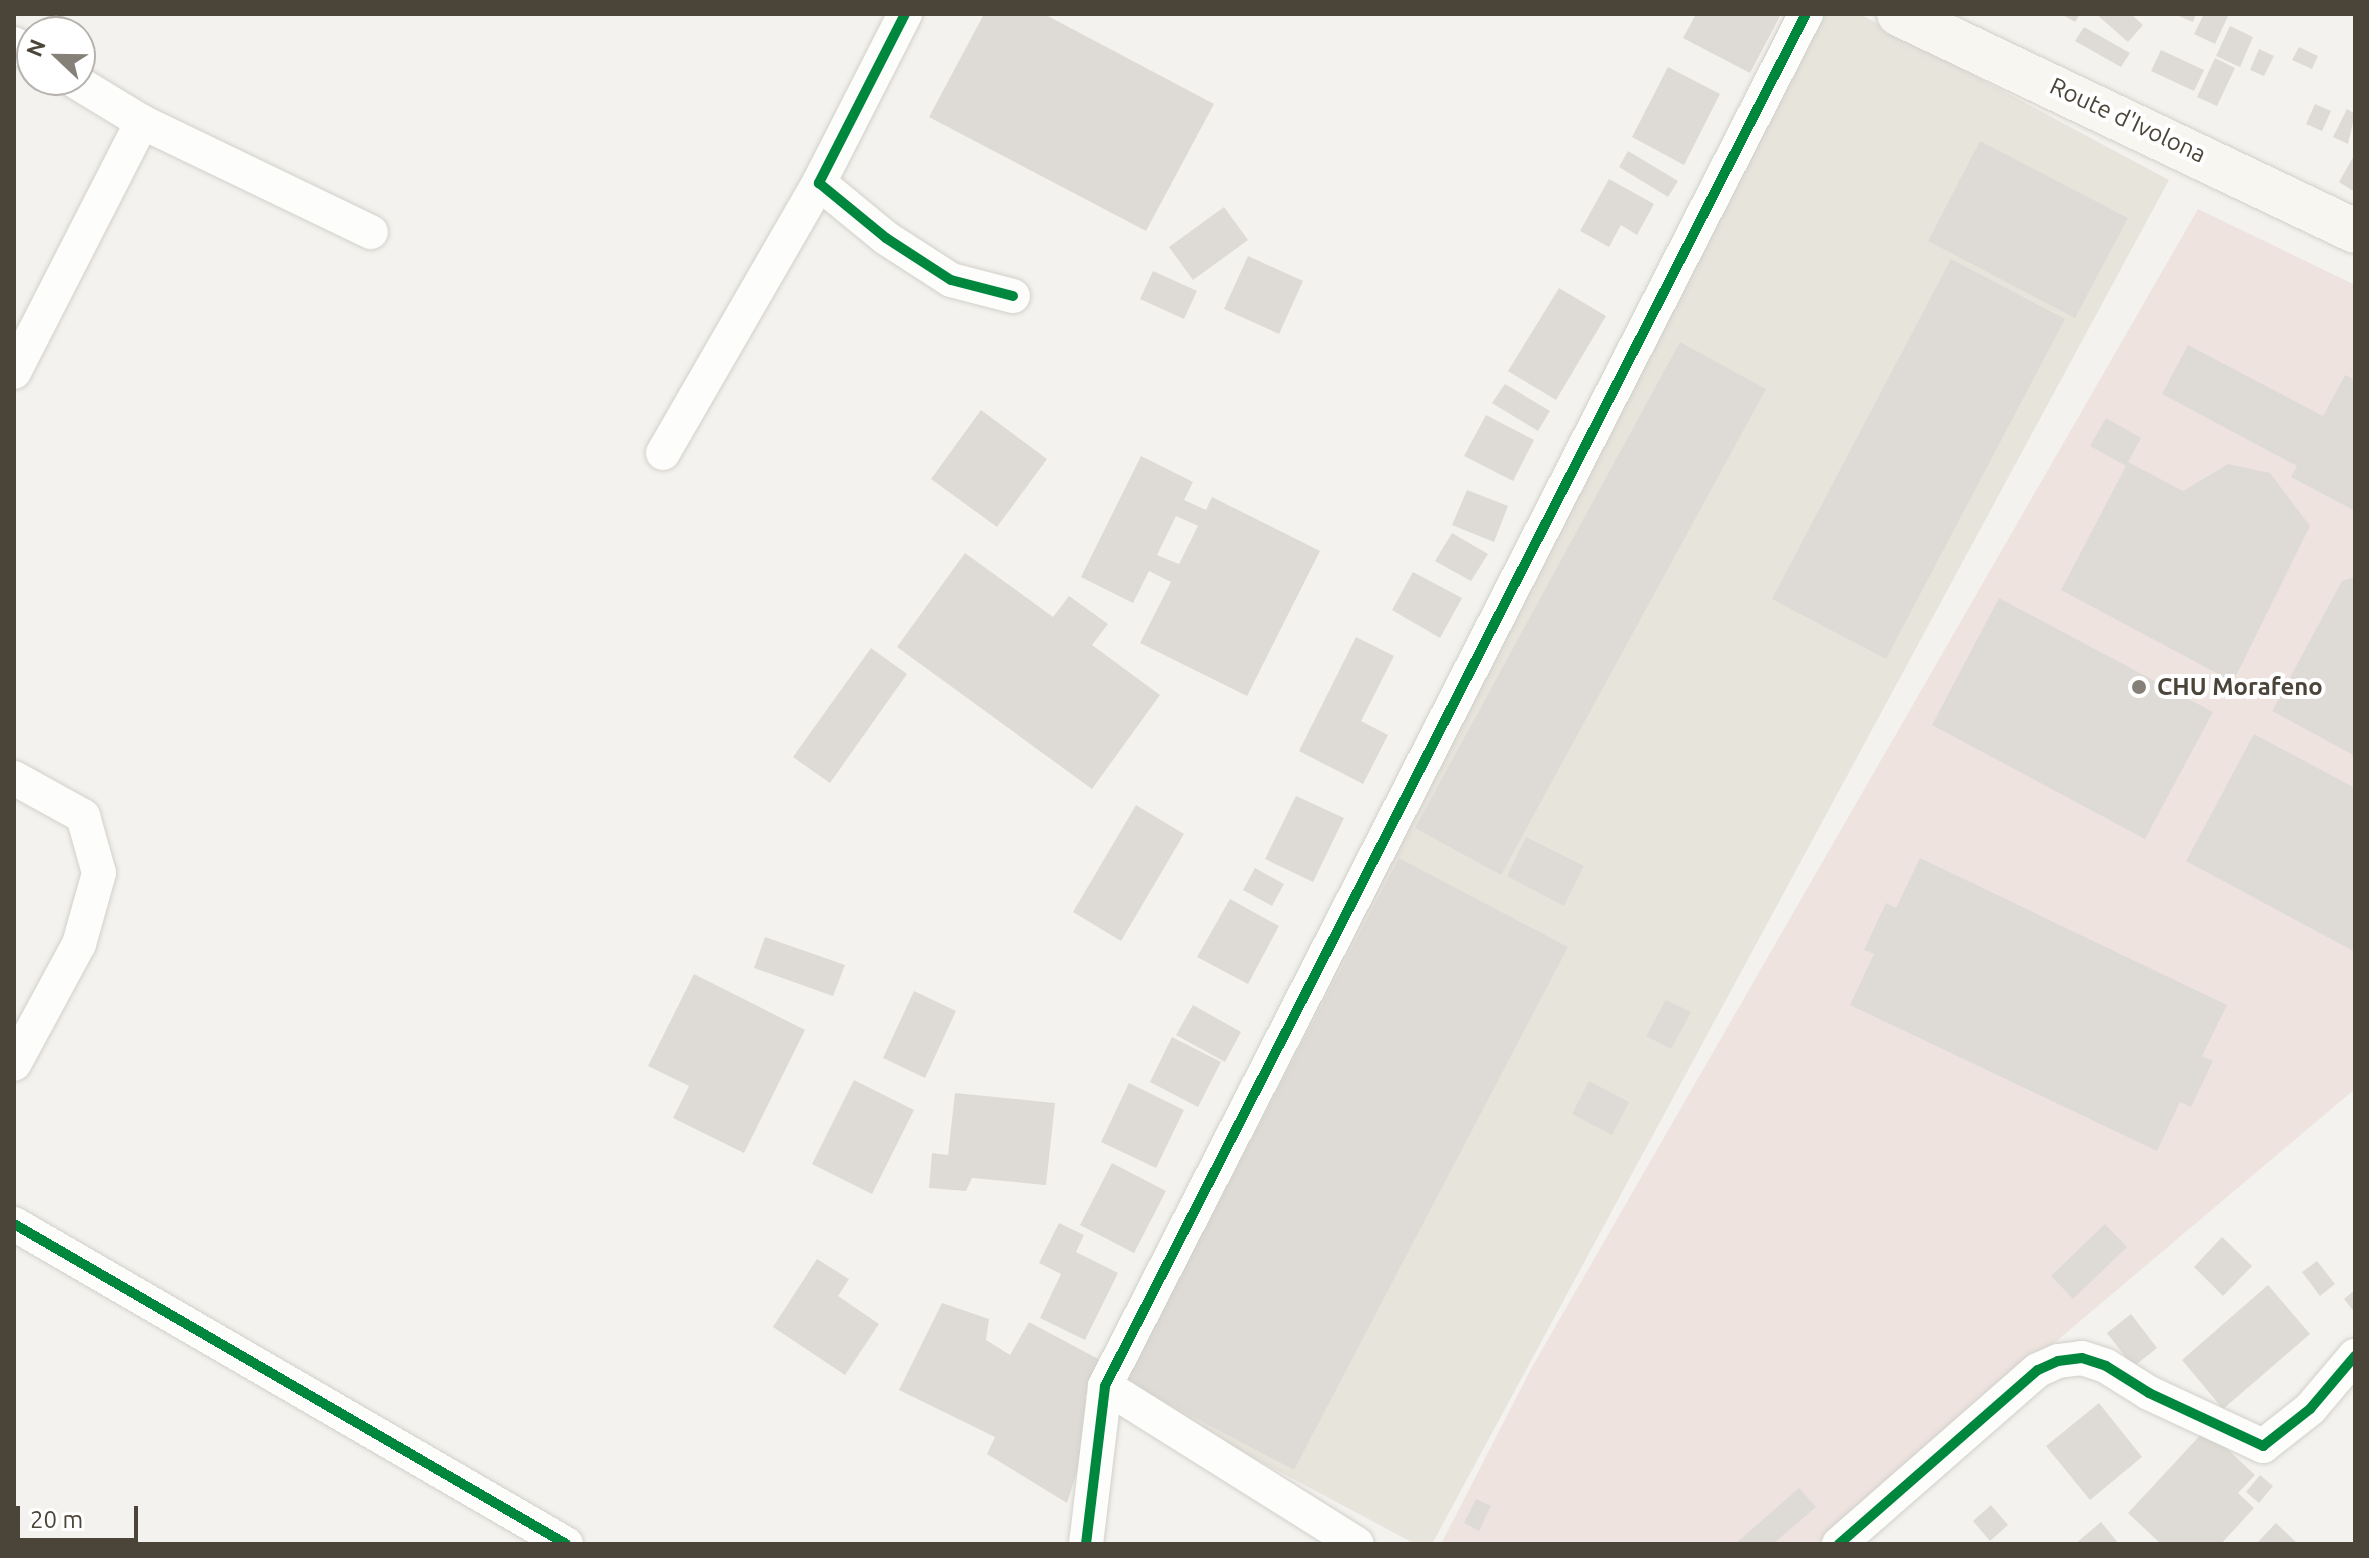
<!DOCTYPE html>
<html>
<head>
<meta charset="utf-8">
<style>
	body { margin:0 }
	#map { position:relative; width:2369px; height:1558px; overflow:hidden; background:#f4f2ee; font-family:Ubuntu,sans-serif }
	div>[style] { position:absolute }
	.residential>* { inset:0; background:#e7e4dc }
	.medical>* { inset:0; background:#eee3df }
	.building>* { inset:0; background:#dedbd6 }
	.roads { filter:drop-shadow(0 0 2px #d2d0cb) drop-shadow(0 0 2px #d2d0cb) }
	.minor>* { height:34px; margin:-17px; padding:0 17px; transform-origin:17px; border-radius:17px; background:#fdfdfc }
	.secondary>* { height:44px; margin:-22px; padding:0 22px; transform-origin:22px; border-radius:22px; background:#f7f6f1 }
	.cycleway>* { height:10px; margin:-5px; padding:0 5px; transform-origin:5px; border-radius:5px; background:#00873e }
	.dots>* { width:22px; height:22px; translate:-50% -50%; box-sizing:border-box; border:4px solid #fff; border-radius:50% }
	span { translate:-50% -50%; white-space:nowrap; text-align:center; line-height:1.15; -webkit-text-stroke:8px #fff; paint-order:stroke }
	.street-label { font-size:24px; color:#4b4439 }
	.poi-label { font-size:24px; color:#4b4439; font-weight:700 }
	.left { translate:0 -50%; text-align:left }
	.frame { position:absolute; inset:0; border:16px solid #4b4439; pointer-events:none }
	.north { position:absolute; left:16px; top:16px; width:80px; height:80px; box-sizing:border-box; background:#fff; border:2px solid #b7b4b0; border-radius:50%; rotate:292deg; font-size:22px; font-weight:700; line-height:32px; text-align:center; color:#4b4439 }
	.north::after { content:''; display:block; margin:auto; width:28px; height:36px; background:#868178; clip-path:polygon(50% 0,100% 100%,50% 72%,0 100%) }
	.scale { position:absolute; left:16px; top:1506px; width:122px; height:36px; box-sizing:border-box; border:4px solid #4b4439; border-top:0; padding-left:10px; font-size:24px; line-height:28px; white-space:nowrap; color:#4b4439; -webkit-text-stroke:6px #fff; paint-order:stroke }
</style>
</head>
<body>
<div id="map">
	<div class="residential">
		<i style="clip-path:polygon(1785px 14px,1860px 14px,2169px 180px,1432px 1544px,1415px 1544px,1117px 1385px)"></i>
	</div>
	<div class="medical">
		<i style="clip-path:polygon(2198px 209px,2355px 285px,2355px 1089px,1816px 1544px,1441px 1544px,1532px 1367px)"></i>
	</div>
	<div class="building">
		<i style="clip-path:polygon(984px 14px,1044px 14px,1214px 104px,1146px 231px,929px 117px)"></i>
		<i style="clip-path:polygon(1696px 14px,1781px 14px,1750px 73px,1683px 38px)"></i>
		<i style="clip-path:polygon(2061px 14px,2080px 14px,2075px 22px)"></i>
		<i style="clip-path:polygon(2096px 14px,2131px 14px,2143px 25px,2128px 42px)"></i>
		<i style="clip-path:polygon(2174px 14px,2196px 14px,2193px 22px)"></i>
		<i style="clip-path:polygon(2204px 14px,2229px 14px,2215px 44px,2194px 34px)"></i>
		<i style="clip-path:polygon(2230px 26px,2253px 37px,2240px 67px,2216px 56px)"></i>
		<i style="clip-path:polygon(2084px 27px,2130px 53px,2121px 67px,2075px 41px)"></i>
		<i style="clip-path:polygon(2299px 47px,2318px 56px,2312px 69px,2292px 60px)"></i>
		<i style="clip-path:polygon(2259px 49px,2274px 56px,2264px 76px,2250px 70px)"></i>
		<i style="clip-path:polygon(2161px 50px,2204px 70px,2194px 91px,2151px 71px)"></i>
		<i style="clip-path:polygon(2215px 58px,2235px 68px,2217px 106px,2197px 97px)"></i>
		<i style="clip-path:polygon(1668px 67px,1720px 94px,1684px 165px,1632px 137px)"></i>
		<i style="clip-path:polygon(2315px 104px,2331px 111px,2322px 131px,2306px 124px)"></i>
		<i style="clip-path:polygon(2347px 109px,2355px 114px,2348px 144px,2333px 137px)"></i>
		<i style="clip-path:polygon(1980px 141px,2128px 218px,2075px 318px,1928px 241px)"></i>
		<i style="clip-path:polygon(1628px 151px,1678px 181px,1668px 197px,1619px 167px)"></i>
		<i style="clip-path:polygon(2355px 154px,2355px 192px,2339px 182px)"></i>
		<i style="clip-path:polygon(1609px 179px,1654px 204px,1637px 235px,1621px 225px,1609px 247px,1580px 231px)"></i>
		<i style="clip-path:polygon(1224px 207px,1248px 240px,1193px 280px,1169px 247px)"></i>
		<i style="clip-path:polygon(1248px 256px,1303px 281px,1279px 334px,1224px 309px)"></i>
		<i style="clip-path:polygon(1951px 259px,2065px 319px,1886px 659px,1772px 599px)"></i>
		<i style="clip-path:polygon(1153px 271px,1197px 291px,1184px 319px,1140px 299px)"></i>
		<i style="clip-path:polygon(1559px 288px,1606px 316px,1556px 400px,1508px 371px)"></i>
		<i style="clip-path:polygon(1680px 342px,1766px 389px,1501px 875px,1415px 828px)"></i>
		<i style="clip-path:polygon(2188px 345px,2323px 416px,2345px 375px,2355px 380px,2355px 511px,2291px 477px,2297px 466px,2162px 394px)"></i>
		<i style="clip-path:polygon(1505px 384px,1550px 411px,1538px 431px,1492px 403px)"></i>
		<i style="clip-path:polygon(981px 410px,1047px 459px,997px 527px,931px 479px)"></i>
		<i style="clip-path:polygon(1486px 415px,1534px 440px,1513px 481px,1464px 456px)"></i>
		<i style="clip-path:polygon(2106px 418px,2141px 438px,2128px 462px,2183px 491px,2228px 464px,2270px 473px,2310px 526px,2233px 682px,2061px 590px,2126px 466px,2090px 446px)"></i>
		<i style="clip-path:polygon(evenodd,1141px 456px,1193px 482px,1184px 500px,1206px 510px,1212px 497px,1320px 551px,1247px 696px,1140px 643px,1171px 582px,1149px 571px,1133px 603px,1081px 577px,1141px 456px,1176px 516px,1198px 526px,1179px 564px,1157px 555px,1176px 516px)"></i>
		<i style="clip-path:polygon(1467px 490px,1508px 506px,1494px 542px,1452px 525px)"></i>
		<i style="clip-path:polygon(1452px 533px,1488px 554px,1471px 581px,1435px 561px)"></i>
		<i style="clip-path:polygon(965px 553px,1053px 617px,1069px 596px,1108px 624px,1092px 645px,1160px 695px,1092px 789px,897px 647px)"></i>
		<i style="clip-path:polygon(1413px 572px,1462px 598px,1440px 638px,1392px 610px)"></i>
		<i style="clip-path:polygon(2355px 577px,2355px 756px,2272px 711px,2342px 581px)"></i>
		<i style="clip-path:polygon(1999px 598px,2213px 712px,2145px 839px,1932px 725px)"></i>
		<i style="clip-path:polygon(1356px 637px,1394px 656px,1361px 721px,1388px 735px,1363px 784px,1299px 751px)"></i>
		<i style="clip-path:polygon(871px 648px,907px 674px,830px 783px,793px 757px)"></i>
		<i style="clip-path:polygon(2254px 734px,2355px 788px,2355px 952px,2186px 861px)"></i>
		<i style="clip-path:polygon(1296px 796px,1344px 818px,1313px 882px,1265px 859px)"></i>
		<i style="clip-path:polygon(1136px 805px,1184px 834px,1121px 941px,1073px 912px)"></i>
		<i style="clip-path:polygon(1526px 837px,1584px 866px,1564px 906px,1507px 876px)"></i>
		<i style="clip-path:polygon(1399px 858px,1568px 947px,1294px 1470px,1125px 1381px)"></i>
		<i style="clip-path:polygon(1920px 858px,2227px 1005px,2202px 1056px,2213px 1061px,2191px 1107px,2180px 1102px,2157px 1151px,1850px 1005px,1874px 954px,1864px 950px,1886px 903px,1896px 908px)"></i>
		<i style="clip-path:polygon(1255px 868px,1284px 884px,1272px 906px,1243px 890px)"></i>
		<i style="clip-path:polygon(1230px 899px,1279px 926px,1248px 984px,1197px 957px)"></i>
		<i style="clip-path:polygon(765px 937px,845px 965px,833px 996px,754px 968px)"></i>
		<i style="clip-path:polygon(694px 974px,805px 1030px,744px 1153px,673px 1118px,689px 1086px,648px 1066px)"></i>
		<i style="clip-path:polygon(914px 991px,956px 1011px,925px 1078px,883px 1058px)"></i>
		<i style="clip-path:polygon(1666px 1000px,1691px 1012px,1671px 1049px,1646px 1036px)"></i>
		<i style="clip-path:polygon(1193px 1005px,1241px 1032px,1225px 1062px,1176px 1035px)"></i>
		<i style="clip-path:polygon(1172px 1037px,1221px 1062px,1198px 1107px,1150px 1082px)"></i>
		<i style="clip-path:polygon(854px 1080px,914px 1110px,872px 1194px,812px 1164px)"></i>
		<i style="clip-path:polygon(1589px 1081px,1629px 1102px,1612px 1135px,1572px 1114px)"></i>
		<i style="clip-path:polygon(1129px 1083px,1184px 1110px,1156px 1168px,1101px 1142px)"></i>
		<i style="clip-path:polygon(955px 1093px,1055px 1103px,1046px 1185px,972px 1178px,966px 1191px,929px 1188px,932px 1153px,948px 1155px)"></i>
		<i style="clip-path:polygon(1112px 1163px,1166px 1191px,1134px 1253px,1080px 1225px)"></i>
		<i style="clip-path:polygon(1059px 1223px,1084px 1235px,1076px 1252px,1118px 1273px,1085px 1340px,1040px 1318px,1061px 1274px,1039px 1263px)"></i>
		<i style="clip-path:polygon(2105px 1224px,2127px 1247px,2073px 1299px,2051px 1276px)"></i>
		<i style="clip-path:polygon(2222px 1237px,2252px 1266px,2223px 1296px,2194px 1267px)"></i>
		<i style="clip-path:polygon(817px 1259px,849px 1279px,838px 1296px,879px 1324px,845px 1375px,773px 1327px)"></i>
		<i style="clip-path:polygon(2317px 1261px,2335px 1284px,2320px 1296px,2302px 1272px)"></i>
		<i style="clip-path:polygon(2268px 1285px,2310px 1334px,2223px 1409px,2182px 1360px)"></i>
		<i style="clip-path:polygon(2355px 1290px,2355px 1313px,2344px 1299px)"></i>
		<i style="clip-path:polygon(942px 1303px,989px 1319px,986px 1340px,1010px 1355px,1029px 1322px,1104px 1362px,1085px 1396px,1093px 1422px,1067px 1503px,987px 1454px,995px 1437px,899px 1390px)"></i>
		<i style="clip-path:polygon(2131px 1314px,2157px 1348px,2133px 1367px,2107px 1333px)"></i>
		<i style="clip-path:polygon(2099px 1403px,2142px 1457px,2090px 1500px,2046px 1446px)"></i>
		<i style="clip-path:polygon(2206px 1429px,2255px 1475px,2238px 1493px,2254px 1508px,2221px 1544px,2161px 1544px,2128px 1513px)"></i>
		<i style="clip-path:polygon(2260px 1475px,2273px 1486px,2259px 1503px,2246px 1492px)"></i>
		<i style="clip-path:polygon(1799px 1488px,1816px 1507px,1773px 1544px,1735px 1544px)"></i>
		<i style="clip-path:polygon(1476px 1499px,1491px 1506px,1479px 1531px,1464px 1523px)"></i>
		<i style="clip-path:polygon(1991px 1505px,2008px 1525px,1990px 1541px,1973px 1521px)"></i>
		<i style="clip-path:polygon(2101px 1522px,2119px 1544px,2075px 1544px)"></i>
		<i style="clip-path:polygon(2276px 1523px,2298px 1544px,2258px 1542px)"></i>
	</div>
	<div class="roads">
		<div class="minor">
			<i style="left:905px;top:14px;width:190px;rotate:117deg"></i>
			<i style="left:819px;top:183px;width:87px;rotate:39.4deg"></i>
			<i style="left:886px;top:238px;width:77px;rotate:32.9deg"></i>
			<i style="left:951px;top:280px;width:64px;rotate:14.5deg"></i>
			<i style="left:14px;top:44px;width:21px;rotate:31deg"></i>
			<i style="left:73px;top:80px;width:81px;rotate:31.3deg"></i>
			<i style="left:142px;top:122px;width:254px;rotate:25.7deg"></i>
			<i style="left:14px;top:372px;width:281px;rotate:-62.9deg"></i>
			<i style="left:663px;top:453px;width:312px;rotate:-60deg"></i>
			<i style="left:14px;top:778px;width:79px;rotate:28.8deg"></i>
			<i style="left:83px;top:816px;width:59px;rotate:74.3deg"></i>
			<i style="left:99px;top:873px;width:74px;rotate:105.7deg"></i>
			<i style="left:79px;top:944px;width:136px;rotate:118.4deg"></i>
			<i style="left:14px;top:1224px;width:638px;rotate:30.1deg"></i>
			<i style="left:1105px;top:1386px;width:297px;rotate:32.1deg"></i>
			<i style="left:1086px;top:1544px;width:159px;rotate:-83.1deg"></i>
			<i style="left:1105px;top:1386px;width:1541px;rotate:-62.94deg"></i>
			<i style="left:1839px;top:1544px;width:264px;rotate:-41.2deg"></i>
			<i style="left:2038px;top:1370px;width:22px;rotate:-24deg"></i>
			<i style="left:2058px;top:1361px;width:24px;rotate:-7deg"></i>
			<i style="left:2082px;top:1358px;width:25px;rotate:18deg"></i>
			<i style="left:2106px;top:1366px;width:51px;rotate:32.1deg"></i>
			<i style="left:2149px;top:1393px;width:126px;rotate:24.9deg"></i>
			<i style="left:2263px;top:1446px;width:60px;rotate:-38.2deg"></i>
			<i style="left:2310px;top:1409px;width:70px;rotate:-49.7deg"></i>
		</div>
		<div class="secondary">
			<i style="left:1899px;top:14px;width:505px;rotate:25.45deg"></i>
		</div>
	</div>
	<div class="cycleway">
		<i style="left:905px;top:14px;width:190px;rotate:117deg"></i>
		<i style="left:819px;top:183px;width:87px;rotate:39.4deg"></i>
		<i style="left:886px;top:238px;width:77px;rotate:32.9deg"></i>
		<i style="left:951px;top:280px;width:64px;rotate:14.5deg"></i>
		<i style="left:14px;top:1224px;width:638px;rotate:30.1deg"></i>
		<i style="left:1086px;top:1544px;width:159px;rotate:-83.1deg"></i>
		<i style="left:1105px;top:1386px;width:1541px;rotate:-62.94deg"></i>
		<i style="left:1839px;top:1544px;width:264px;rotate:-41.2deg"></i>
		<i style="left:2038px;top:1370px;width:22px;rotate:-24deg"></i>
		<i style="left:2058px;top:1361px;width:24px;rotate:-7deg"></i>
		<i style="left:2082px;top:1358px;width:25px;rotate:18deg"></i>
		<i style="left:2106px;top:1366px;width:51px;rotate:32.1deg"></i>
		<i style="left:2149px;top:1393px;width:126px;rotate:24.9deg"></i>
		<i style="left:2263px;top:1446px;width:60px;rotate:-38.2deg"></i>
		<i style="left:2310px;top:1409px;width:70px;rotate:-49.7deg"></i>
	</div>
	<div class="dots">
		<i style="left:2139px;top:687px;background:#868178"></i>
	</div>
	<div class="street-label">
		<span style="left:2128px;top:120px;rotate:25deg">Route d'Ivolona</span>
	</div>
	<div class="poi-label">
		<span class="left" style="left:2157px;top:687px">CHU Morafeno</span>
	</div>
	<div class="frame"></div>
	<div class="north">N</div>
	<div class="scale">20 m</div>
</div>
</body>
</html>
